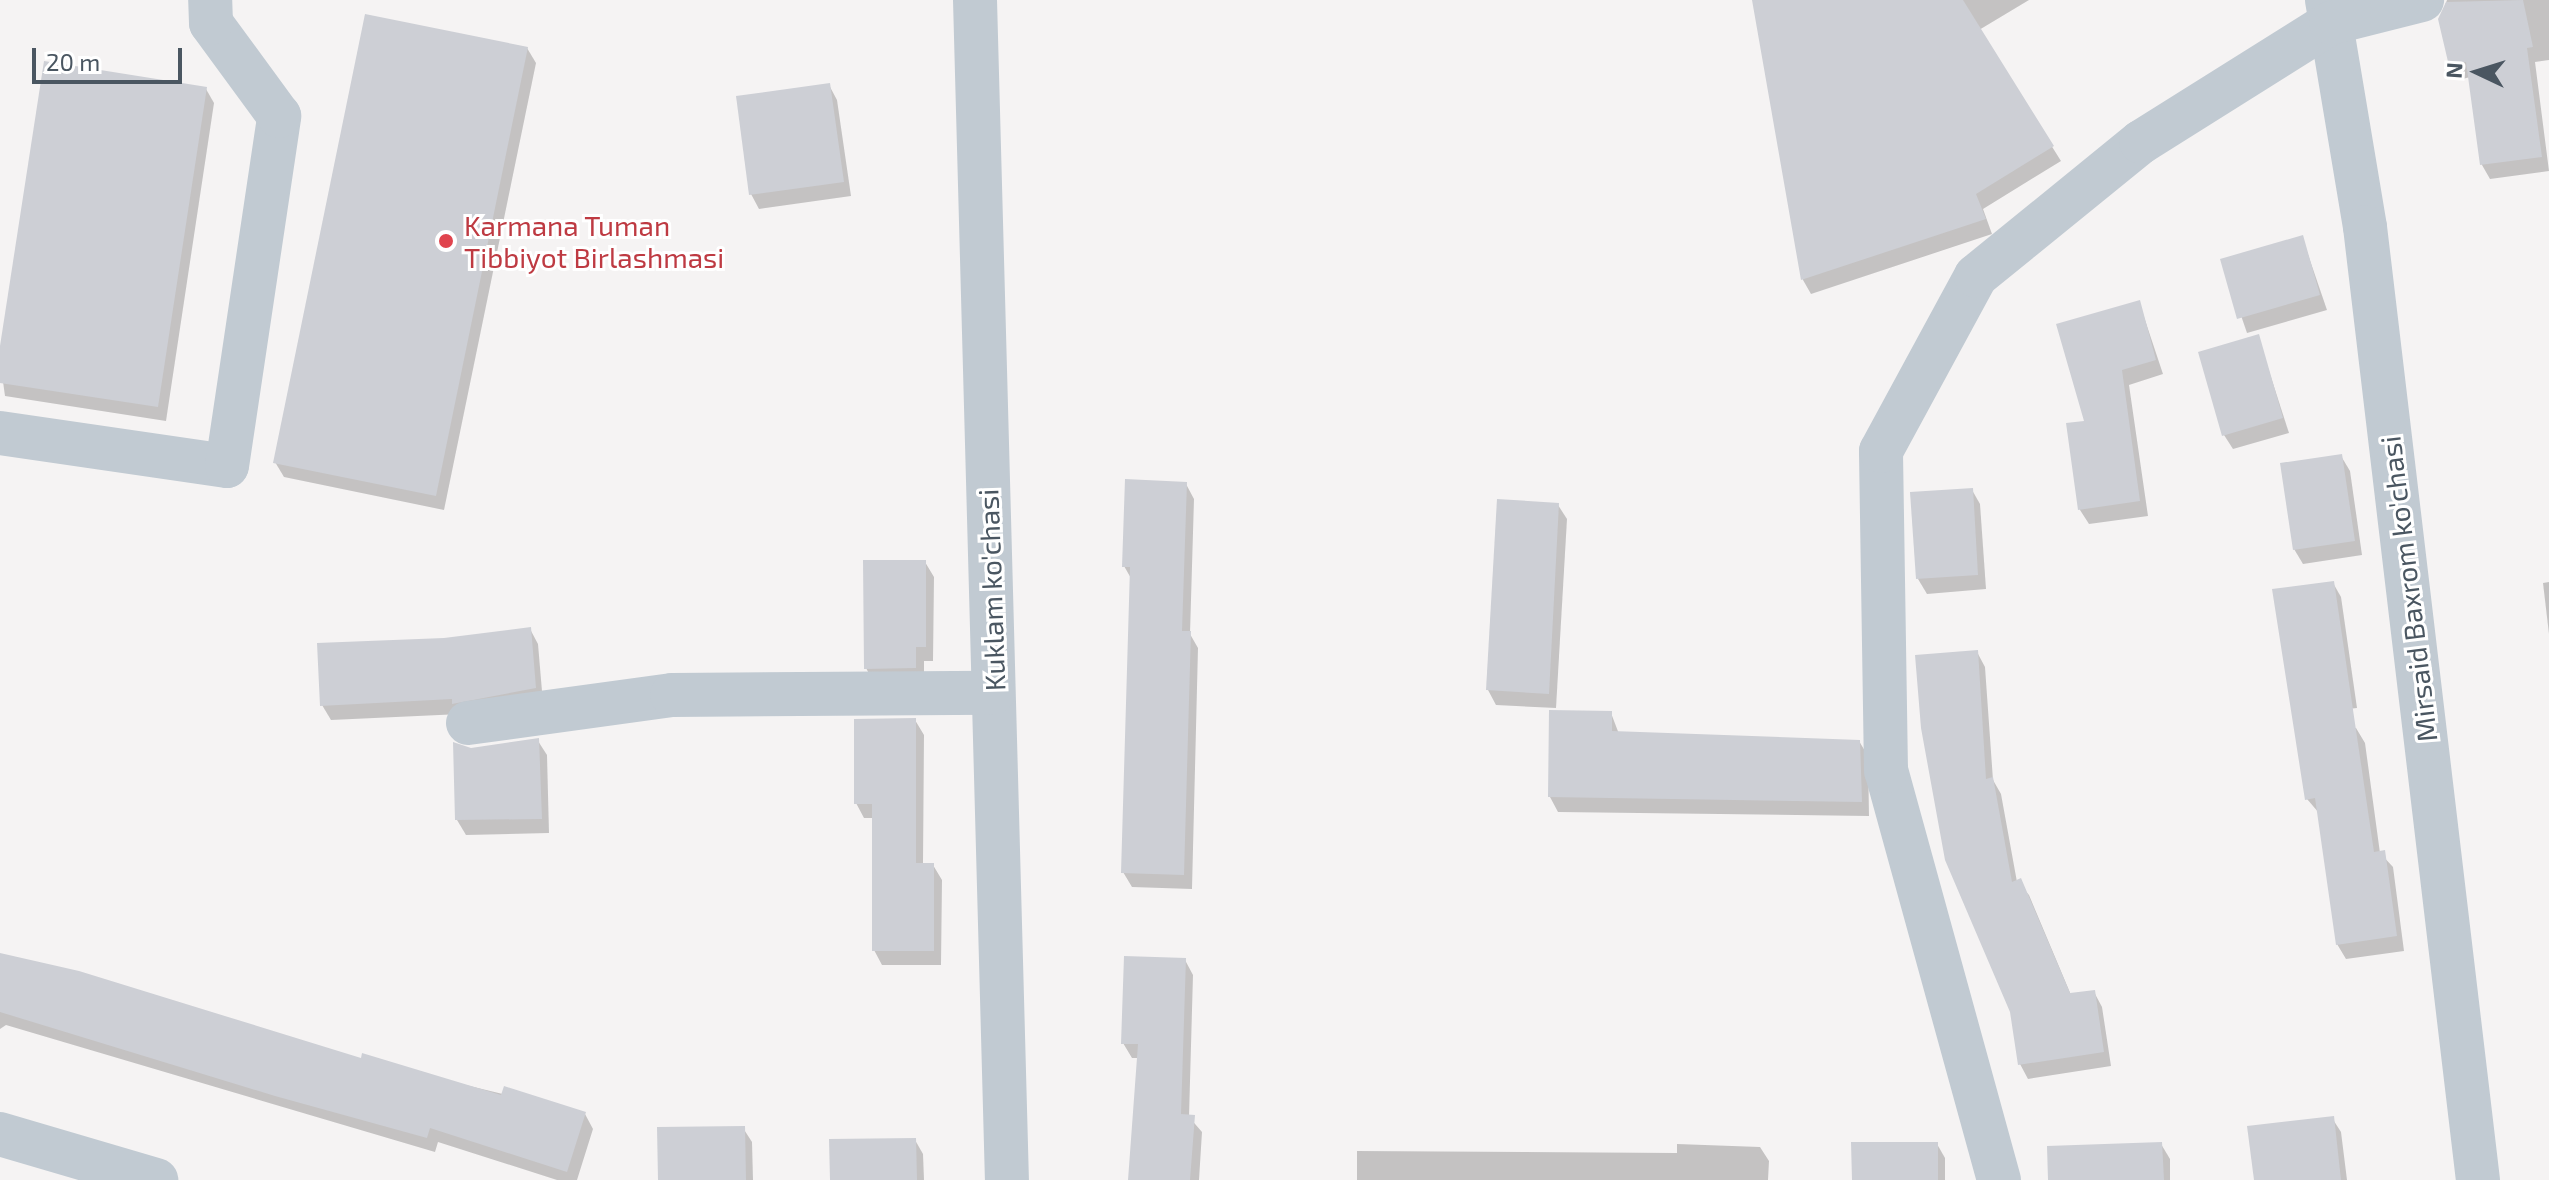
<!DOCTYPE html>
<html>
<head>
<meta charset="utf-8">
<style>
	body { margin:0 }
	#map { position:relative; width:2549px; height:1180px; overflow:hidden; background:#f5f3f3; font-family:"Exo 2",sans-serif }
	div>[style] { position:absolute }
	.shadow>* { inset:0; background:#0003 }
	.building>* { inset:0; background:#cdcfd5 }
	.minor>* { height:44px; margin:-22px; padding:0 22px; transform-origin:22px; border-radius:22px; background:#c1cad2 }
	.dots>* { width:22px; height:22px; translate:-50% -50%; box-sizing:border-box; border:4px solid #fff; border-radius:50% }
	span { translate:-50% -50%; white-space:nowrap; text-align:center; line-height:1.15; -webkit-text-stroke:6px #fff; paint-order:stroke }
	.health-label { font-size:28px; color:#be3a42 }
	.left { translate:0 -50%; text-align:left }
	.street-label { font-size:28px; color:#4a5661 }
	.north { position:absolute; left:2437px; top:32px; width:80px; height:80px; -webkit-text-stroke:6px #fff; paint-order:stroke; rotate:274deg; font-size:22px; font-weight:700; line-height:32px; text-align:center; color:#4a5661 }
	.north::after { content:''; display:block; margin:auto; width:28px; height:36px; background:#4a5661; clip-path:polygon(50% 0,100% 100%,50% 72%,0 100%) }
	.scale { position:absolute; left:32px; top:48px; width:150px; height:36px; box-sizing:border-box; border:4px solid #4a5661; border-top:0; padding-left:10px; font-size:24px; line-height:28px; white-space:nowrap; color:#4a5661; -webkit-text-stroke:6px #fff; paint-order:stroke }
</style>
</head>
<body>
<div id="map">
	<div class="shadow">
		<i style="clip-path:polygon(1755px 0,2029px 0,1979px 30px,2061px 161px,1983px 209px,1992px 234px,1811px 294px,1803px 280px)"></i>
		<i style="clip-path:polygon(2447px 0,2549px 0,2549px 60px,2535px 62px,2549px 171px,2490px 179px,2482px 165px,2470px 77px,2459px 80px,2450px 65px,2440px 19px)"></i>
		<i style="clip-path:polygon(527px 48px,536px 63px,444px 510px,284px 477px,275px 462px)"></i>
		<i style="clip-path:polygon(829px 85px,837px 100px,851px 196px,759px 209px,751px 194px)"></i>
		<i style="clip-path:polygon(206px 89px,214px 103px,166px 421px,5px 396px,0 360px)"></i>
		<i style="clip-path:polygon(2302px 237px,2327px 310px,2247px 333px,2222px 260px)"></i>
		<i style="clip-path:polygon(2139px 302px,2163px 374px,2129px 385px,2148px 516px,2089px 524px,2080px 510px,2068px 425px,2086px 423px)"></i>
		<i style="clip-path:polygon(2258px 337px,2289px 433px,2233px 449px,2224px 435px)"></i>
		<i style="clip-path:polygon(2341px 456px,2350px 471px,2362px 555px,2303px 564px,2294px 549px)"></i>
		<i style="clip-path:polygon(1186px 484px,1194px 499px,1190px 634px,1198px 648px,1192px 889px,1132px 887px,1123px 872px,1132px 580px,1124px 566px)"></i>
		<i style="clip-path:polygon(1972px 490px,1980px 504px,1986px 589px,1927px 594px,1918px 579px)"></i>
		<i style="clip-path:polygon(1558px 505px,1567px 519px,1556px 708px,1496px 705px,1488px 690px)"></i>
		<i style="clip-path:polygon(925px 562px,934px 577px,933px 661px,924px 661px,924px 683px,874px 683px,866px 668px)"></i>
		<i style="clip-path:polygon(2549px 582px,2549px 634px,2543px 583px)"></i>
		<i style="clip-path:polygon(2333px 583px,2341px 597px,2357px 708px,2301px 714px)"></i>
		<i style="clip-path:polygon(530px 629px,538px 644px,543px 703px,461px 714px,331px 720px,322px 705px,444px 640px)"></i>
		<i style="clip-path:polygon(1977px 652px,1985px 667px,1993px 780px,2001px 794px,2017px 882px,2029px 895px,2071px 995px,2094px 992px,2102px 1007px,2111px 1066px,2028px 1079px,2020px 1064px,2012px 1012px,1947px 859px)"></i>
		<i style="clip-path:polygon(1611px 713px,1619px 734px,1859px 741px,1868px 756px,1869px 816px,1558px 812px,1550px 797px)"></i>
		<i style="clip-path:polygon(915px 720px,924px 735px,923px 865px,933px 865px,942px 880px,941px 965px,882px 965px,874px 950px,874px 818px,864px 818px,856px 803px)"></i>
		<i style="clip-path:polygon(2296px 724px,2356px 728px,2365px 743px,2380px 853px,2393px 867px,2404px 951px,2346px 959px,2337px 944px,2319px 813px,2307px 799px)"></i>
		<i style="clip-path:polygon(538px 741px,547px 755px,549px 833px,466px 835px,457px 820px,471px 750px)"></i>
		<i style="clip-path:polygon(0 954px,362px 1060px,585px 1114px,593px 1129px,577px 1180px,557px 1180px,438px 1142px,435px 1152px,6px 1025px,0 1029px)"></i>
		<i style="clip-path:polygon(1185px 960px,1193px 975px,1189px 1117px,1202px 1132px,1199px 1180px,1130px 1180px,1139px 1058px,1132px 1058px,1123px 1043px)"></i>
		<i style="clip-path:polygon(2332px 1118px,2341px 1132px,2347px 1180px,2256px 1180px)"></i>
		<i style="clip-path:polygon(743px 1128px,752px 1142px,753px 1180px,660px 1180px)"></i>
		<i style="clip-path:polygon(915px 1140px,923px 1154px,924px 1180px,832px 1180px)"></i>
		<i style="clip-path:polygon(1677px 1144px,1760px 1147px,1769px 1161px,1768px 1180px,1357px 1180px,1357px 1151px,1677px 1153px)"></i>
		<i style="clip-path:polygon(1937px 1144px,1945px 1158px,1945px 1180px,1854px 1180px)"></i>
		<i style="clip-path:polygon(2161px 1144px,2170px 1159px,2170px 1180px,2079px 1180px)"></i>
	</div>
	<div class="building">
		<i style="clip-path:polygon(1752px 0,1963px 0,2054px 146px,1976px 194px,1986px 219px,1801px 280px)"></i>
		<i style="clip-path:polygon(2523px 0,2533px 47px,2527px 48px,2542px 157px,2480px 165px,2466px 62px,2449px 66px,2438px 19px,2446px 2px)"></i>
		<i style="clip-path:polygon(365px 14px,528px 47px,436px 496px,273px 463px)"></i>
		<i style="clip-path:polygon(44px 61px,207px 87px,158px 407px,0 383px,0 346px)"></i>
		<i style="clip-path:polygon(830px 83px,844px 182px,749px 195px,736px 96px)"></i>
		<i style="clip-path:polygon(2303px 235px,2320px 295px,2237px 319px,2220px 259px)"></i>
		<i style="clip-path:polygon(2140px 300px,2156px 360px,2122px 370px,2140px 501px,2078px 510px,2066px 423px,2084px 421px,2056px 324px)"></i>
		<i style="clip-path:polygon(2259px 334px,2283px 418px,2222px 436px,2198px 352px)"></i>
		<i style="clip-path:polygon(2342px 454px,2355px 541px,2293px 550px,2280px 463px)"></i>
		<i style="clip-path:polygon(1125px 479px,1187px 482px,1182px 631px,1191px 631px,1184px 875px,1121px 873px,1130px 567px,1122px 567px)"></i>
		<i style="clip-path:polygon(1973px 488px,1978px 575px,1916px 579px,1910px 492px)"></i>
		<i style="clip-path:polygon(1497px 499px,1559px 503px,1549px 694px,1486px 690px)"></i>
		<i style="clip-path:polygon(863px 560px,926px 560px,926px 647px,916px 647px,916px 668px,864px 669px)"></i>
		<i style="clip-path:polygon(2334px 581px,2374px 852px,2385px 850px,2397px 936px,2336px 945px,2315px 798px,2305px 800px,2272px 589px)"></i>
		<i style="clip-path:polygon(531px 627px,536px 688px,452px 704px,452px 699px,320px 706px,317px 643px,444px 638px)"></i>
		<i style="clip-path:polygon(1978px 650px,1986px 779px,1993px 777px,2012px 882px,2021px 878px,2070px 993px,2095px 990px,2104px 1052px,2018px 1065px,2010px 1012px,1945px 860px,1921px 728px,1915px 655px)"></i>
		<i style="clip-path:polygon(1549px 710px,1612px 711px,1612px 731px,1860px 740px,1862px 802px,1548px 797px)"></i>
		<i style="clip-path:polygon(916px 718px,916px 863px,934px 863px,934px 951px,872px 951px,872px 804px,854px 804px,854px 719px)"></i>
		<i style="clip-path:polygon(539px 738px,542px 819px,455px 820px,453px 742px,471px 748px)"></i>
		<i style="clip-path:polygon(0 953px,79px 971px,361px 1058px,362px 1053px,501px 1095px,504px 1086px,586px 1112px,567px 1172px,430px 1128px,427px 1138px,275px 1096px,0 1012px)"></i>
		<i style="clip-path:polygon(1124px 956px,1186px 958px,1181px 1114px,1195px 1115px,1190px 1180px,1128px 1180px,1138px 1044px,1121px 1044px)"></i>
		<i style="clip-path:polygon(2334px 1116px,2341px 1180px,2254px 1180px,2247px 1126px)"></i>
		<i style="clip-path:polygon(745px 1126px,746px 1180px,658px 1180px,657px 1127px)"></i>
		<i style="clip-path:polygon(916px 1138px,917px 1180px,830px 1180px,829px 1139px)"></i>
		<i style="clip-path:polygon(1851px 1142px,1938px 1142px,1938px 1180px,1852px 1180px)"></i>
		<i style="clip-path:polygon(2162px 1142px,2164px 1180px,2048px 1180px,2047px 1146px)"></i>
	</div>
	<div class="minor">
		<i style="left:975px;top:0;width:1180px;rotate:88.45deg"></i>
		<i style="left:2327px;top:0;width:230px;rotate:80.5deg"></i>
		<i style="left:2365px;top:227px;width:960px;rotate:83.24deg"></i>
		<i style="left:0;top:433px;width:229px;rotate:8.3deg"></i>
		<i style="left:227px;top:466px;width:354px;rotate:-81.5deg"></i>
		<i style="left:279px;top:116px;width:115px;rotate:-126.2deg"></i>
		<i style="left:211px;top:23px;width:23px;rotate:-92deg"></i>
		<i style="left:468px;top:723px;width:206px;rotate:-7.8deg"></i>
		<i style="left:672px;top:695px;width:321px;rotate:-0.4deg"></i>
		<i style="left:0;top:1134px;width:163px;rotate:16.4deg"></i>
		<i style="left:1999px;top:1180px;width:424px;rotate:-105.4deg"></i>
		<i style="left:1886px;top:771px;width:320px;rotate:-90.9deg"></i>
		<i style="left:1881px;top:451px;width:199px;rotate:-61.5deg"></i>
		<i style="left:1976px;top:276px;width:213px;rotate:-39.1deg"></i>
		<i style="left:2141px;top:142px;width:224px;rotate:-32.1deg"></i>
		<i style="left:2331px;top:23px;width:94px;rotate:-14.2deg"></i>
	</div>
	<div class="dots">
		<i style="left:446px;top:241px;background:#e0444e"></i>
	</div>
	<div class="health-label">
		<span class="left" style="left:464px;top:241px">Karmana Tuman<br>Tibbiyot Birlashmasi</span>
	</div>
	<div class="street-label">
		<span style="left:2408px;top:589px;rotate:-97deg">Mirsaid Baxrom ko'chasi</span>
		<span style="left:991px;top:590px;rotate:-92deg">Kuklam ko'chasi</span>
	</div>
	<div class="north">N</div>
	<div class="scale">20 m</div>
</div>
</body>
</html>
